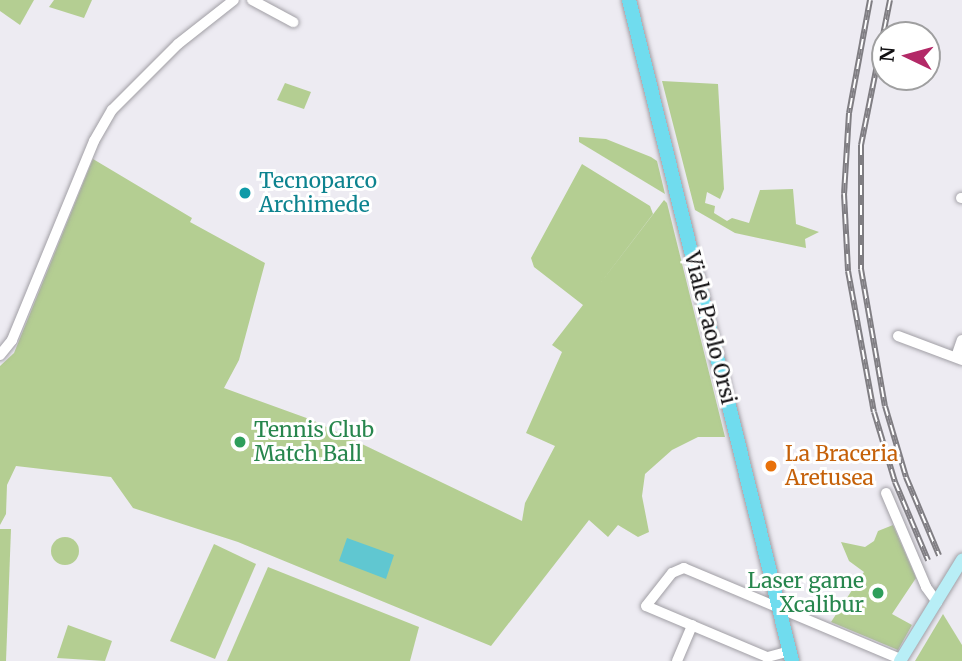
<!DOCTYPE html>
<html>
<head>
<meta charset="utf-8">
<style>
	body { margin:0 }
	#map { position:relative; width:962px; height:661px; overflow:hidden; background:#edebf2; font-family:Merriweather,serif }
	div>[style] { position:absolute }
	.green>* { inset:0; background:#b4ce92 }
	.round { border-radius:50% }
	.water>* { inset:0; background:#60c7d1 }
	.roads { filter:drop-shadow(0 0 2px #a19fa5) drop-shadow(0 0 2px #a19fa5) }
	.minor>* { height:10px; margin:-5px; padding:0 5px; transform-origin:5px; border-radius:5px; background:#fff }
	.secondary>* { height:12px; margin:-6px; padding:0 6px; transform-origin:6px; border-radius:6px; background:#b8eef6 }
	.primary>* { height:14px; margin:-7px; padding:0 7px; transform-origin:7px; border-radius:7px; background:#70dcee }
	.rail>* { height:6px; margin-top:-3px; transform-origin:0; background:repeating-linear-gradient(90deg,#fff 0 10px,#807e83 0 20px); box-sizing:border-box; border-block:2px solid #807e83 }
	.dots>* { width:19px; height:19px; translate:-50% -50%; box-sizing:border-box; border:4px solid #fff; border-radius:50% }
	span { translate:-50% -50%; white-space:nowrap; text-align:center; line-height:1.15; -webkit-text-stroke:6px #fff; paint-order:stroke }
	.culture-label { font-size:21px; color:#0d838f }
	.left { translate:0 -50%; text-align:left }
	.street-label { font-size:21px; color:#100f11 }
	.leisure-label { font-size:21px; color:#27864d }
	.right { translate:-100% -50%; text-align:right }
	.food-label { font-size:21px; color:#c56008 }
	.north { position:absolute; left:871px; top:21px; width:70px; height:70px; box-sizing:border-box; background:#fff; border:2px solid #9f9fa0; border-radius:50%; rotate:275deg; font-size:19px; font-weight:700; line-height:28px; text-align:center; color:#100f11 }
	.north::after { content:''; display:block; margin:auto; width:24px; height:32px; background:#b32967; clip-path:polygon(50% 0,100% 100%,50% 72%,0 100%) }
</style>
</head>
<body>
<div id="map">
	<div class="green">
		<i style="clip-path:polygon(0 0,34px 0,20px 25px,0 11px)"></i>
		<i style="clip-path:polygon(54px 0,92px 0,84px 18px,49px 7px)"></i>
		<i style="clip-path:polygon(662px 81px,718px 84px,724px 189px,720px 199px,707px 192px,705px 203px,715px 206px,714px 213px,727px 221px,732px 218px,749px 223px,760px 190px,793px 189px,796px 224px,819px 232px,805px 239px,806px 248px,735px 233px,695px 210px)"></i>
		<i style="clip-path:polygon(285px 83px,311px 92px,304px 109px,277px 100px)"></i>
		<i style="clip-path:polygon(579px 137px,606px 139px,651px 157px,657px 161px,665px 194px,579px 142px)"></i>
		<i style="clip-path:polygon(93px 159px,192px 218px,190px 222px,265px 263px,239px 360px,224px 388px,312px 420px,522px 521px,525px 503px,555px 446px,526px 433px,562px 352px,552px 345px,583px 305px,534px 267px,531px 258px,582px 164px,650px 206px,653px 214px,599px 285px,664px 200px,667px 203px,725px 437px,698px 437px,672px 450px,645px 474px,642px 496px,649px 532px,638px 537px,618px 525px,608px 537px,589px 520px,491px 646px,238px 542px,133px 508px,111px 477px,16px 466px,7px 485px,6px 514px,0 525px,0 366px,14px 353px)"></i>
		<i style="clip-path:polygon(893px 525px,916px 578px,892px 614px,912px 625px,898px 650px,831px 622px,864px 572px,849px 561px,841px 542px,865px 547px,874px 541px,878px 531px)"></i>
		<i style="clip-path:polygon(0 529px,11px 529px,6px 661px,0 661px)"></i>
		<i class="round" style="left:51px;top:537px;width:28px;height:28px"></i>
		<i style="clip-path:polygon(214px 544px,256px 564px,215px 659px,170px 641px)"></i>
		<i style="clip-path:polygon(268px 567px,419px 627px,410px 661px,227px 661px)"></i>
		<i style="clip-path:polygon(943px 614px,962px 645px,962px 661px,915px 661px)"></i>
		<i style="clip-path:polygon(68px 625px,112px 641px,105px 661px,57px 658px)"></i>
	</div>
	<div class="water">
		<i style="clip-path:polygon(347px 538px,394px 555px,386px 579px,339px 561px)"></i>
	</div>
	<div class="roads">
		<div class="minor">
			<i style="left:252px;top:0;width:47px;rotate:28.2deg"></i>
			<i style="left:961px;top:198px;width:1px"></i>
			<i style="left:898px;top:336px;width:68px;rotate:20.6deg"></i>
			<i style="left:0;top:355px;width:19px;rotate:-51deg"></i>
			<i style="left:12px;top:340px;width:215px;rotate:-67.6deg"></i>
			<i style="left:94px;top:141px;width:36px;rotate:-60deg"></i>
			<i style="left:112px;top:110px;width:93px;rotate:-45deg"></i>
			<i style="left:178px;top:44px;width:71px;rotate:-38.2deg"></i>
			<i style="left:956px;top:357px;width:18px;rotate:-71deg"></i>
			<i style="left:886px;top:493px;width:102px;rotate:66.9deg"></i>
			<i style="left:926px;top:587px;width:19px;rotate:54deg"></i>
			<i style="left:790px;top:651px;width:24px;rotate:165deg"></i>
			<i style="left:767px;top:657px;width:131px;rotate:-157.1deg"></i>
			<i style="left:646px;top:606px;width:42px;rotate:-51.8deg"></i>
			<i style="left:672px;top:573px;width:13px;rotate:-23deg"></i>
			<i style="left:684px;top:568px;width:235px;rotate:22.8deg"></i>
			<i style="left:677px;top:661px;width:39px;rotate:-67deg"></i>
		</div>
		<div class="secondary">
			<i style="left:900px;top:661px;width:119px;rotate:-58.5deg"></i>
		</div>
		<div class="primary">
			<i style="left:629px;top:0;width:681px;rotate:76.15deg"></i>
		</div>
	</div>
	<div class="rail">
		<i style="left:870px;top:0;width:115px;rotate:100.5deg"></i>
		<i style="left:849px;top:113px;width:81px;rotate:93.5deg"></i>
		<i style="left:844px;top:194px;width:77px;rotate:87deg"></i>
		<i style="left:848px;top:271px;width:143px;rotate:79.6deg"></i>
		<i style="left:874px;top:412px;width:73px;rotate:73.3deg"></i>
		<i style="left:895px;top:482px;width:85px;rotate:67.1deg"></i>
		<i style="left:890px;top:0;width:148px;rotate:101.3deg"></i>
		<i style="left:861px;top:145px;width:124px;rotate:90deg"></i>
		<i style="left:861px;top:269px;width:139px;rotate:80.1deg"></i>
		<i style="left:885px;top:406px;width:74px;rotate:73.5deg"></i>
		<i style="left:906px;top:477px;width:85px;rotate:67.1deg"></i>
	</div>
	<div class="dots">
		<i style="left:245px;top:193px;background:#0f9aa8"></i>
		<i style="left:240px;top:442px;background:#2e9e5b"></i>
		<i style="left:771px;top:466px;background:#e8710a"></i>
		<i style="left:878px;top:593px;background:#2e9e5b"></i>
	</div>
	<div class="culture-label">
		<span class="left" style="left:259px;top:193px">Tecnoparco<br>Archimede</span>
	</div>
	<div class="street-label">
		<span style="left:710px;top:328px;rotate:76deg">Viale Paolo Orsi</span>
	</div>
	<div class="leisure-label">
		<span class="left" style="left:254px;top:442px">Tennis Club<br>Match Ball</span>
		<span class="right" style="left:864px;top:593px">Laser game<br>Xcalibur</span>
	</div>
	<div class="food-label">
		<span class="left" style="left:785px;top:466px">La Braceria<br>Aretusea</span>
	</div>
	<div class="north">N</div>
</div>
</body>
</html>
